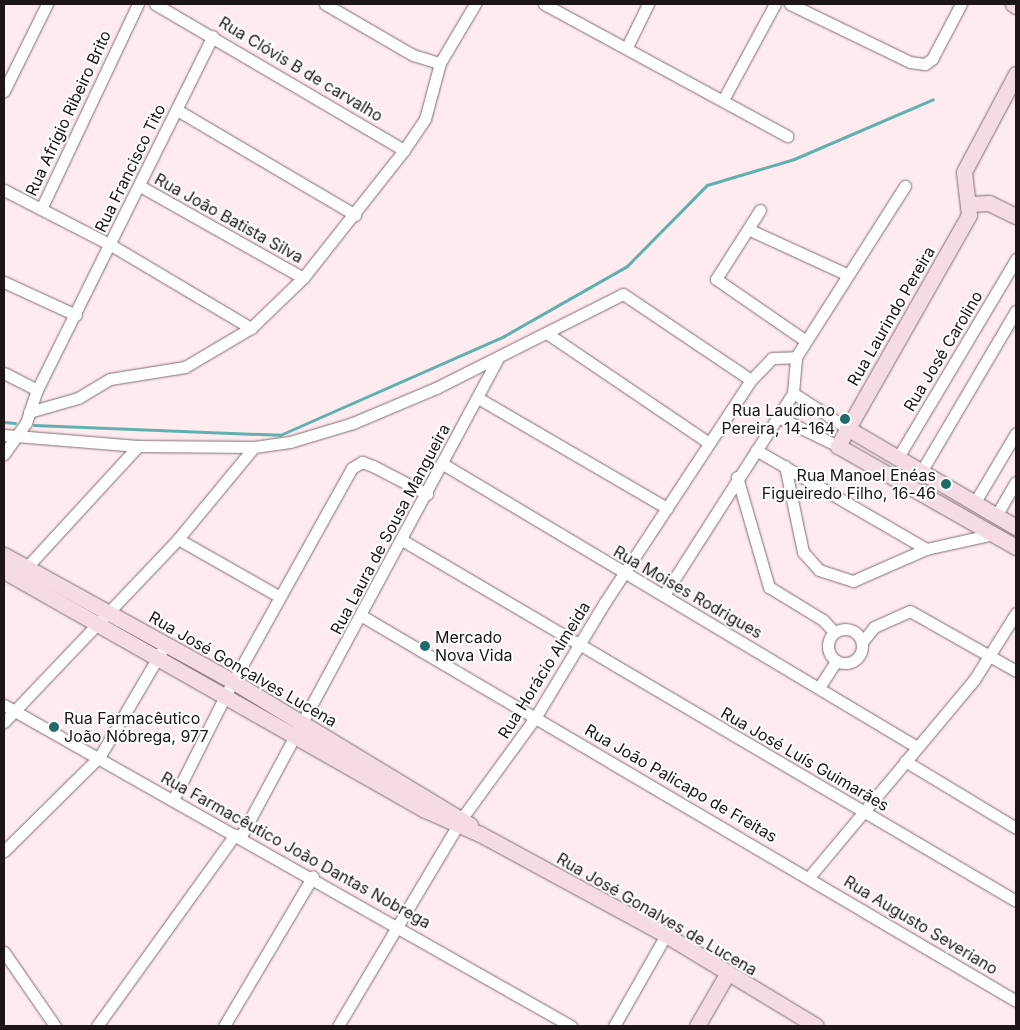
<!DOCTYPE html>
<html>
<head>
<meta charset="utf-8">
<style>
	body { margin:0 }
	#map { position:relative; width:1020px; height:1030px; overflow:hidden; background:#fdebef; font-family:Inter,sans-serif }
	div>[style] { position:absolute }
	.stream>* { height:3px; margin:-1.5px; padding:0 1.5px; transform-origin:1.5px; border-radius:1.5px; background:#60b0ae }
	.roads { filter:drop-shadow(0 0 1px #816d72) drop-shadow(0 0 1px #816d72) }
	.street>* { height:11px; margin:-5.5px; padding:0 5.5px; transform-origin:5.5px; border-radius:5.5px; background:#fff }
	.street>.ring { margin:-5.5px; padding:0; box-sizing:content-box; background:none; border:11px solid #fff; border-radius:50% }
	.secondary>* { height:15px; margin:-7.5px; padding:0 7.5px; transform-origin:7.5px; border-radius:7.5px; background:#f5dce4 }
	.dots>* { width:14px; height:14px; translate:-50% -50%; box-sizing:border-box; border:2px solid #fff; border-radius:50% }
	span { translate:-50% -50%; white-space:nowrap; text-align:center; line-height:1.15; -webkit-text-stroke:4px #fff; paint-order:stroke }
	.street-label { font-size:16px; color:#1d1517 }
	.poi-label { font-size:16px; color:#1d1517 }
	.right { translate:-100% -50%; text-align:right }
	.left { translate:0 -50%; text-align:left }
	.frame { position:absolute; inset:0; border:5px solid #1d1517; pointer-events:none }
</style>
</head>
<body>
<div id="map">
	<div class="stream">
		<i style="left:4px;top:422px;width:11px;rotate:5deg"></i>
		<i style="left:34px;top:425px;width:246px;rotate:2.3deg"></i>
		<i style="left:280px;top:435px;width:245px;rotate:-23.8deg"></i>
		<i style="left:504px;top:336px;width:142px;rotate:-29.6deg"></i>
		<i style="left:627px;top:266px;width:114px;rotate:-45.4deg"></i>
		<i style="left:707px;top:185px;width:91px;rotate:-16.6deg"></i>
		<i style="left:794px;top:159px;width:151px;rotate:-23.3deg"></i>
	</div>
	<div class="roads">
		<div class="street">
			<i style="left:155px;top:4px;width:289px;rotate:30.4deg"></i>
			<i style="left:325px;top:4px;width:102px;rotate:30.1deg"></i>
			<i style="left:413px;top:55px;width:28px;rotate:17deg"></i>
			<i style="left:544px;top:4px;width:277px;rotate:28.5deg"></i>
			<i style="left:790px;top:4px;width:133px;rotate:25.8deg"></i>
			<i style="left:910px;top:62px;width:15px;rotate:8deg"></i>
			<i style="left:925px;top:64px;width:9px;rotate:-36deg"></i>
			<i style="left:932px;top:59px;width:62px;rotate:-62.2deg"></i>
			<i style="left:627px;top:47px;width:48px;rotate:-64deg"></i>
			<i style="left:440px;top:63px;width:69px;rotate:-59.3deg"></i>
			<i style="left:4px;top:91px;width:97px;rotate:-63.7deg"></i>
			<i style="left:723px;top:100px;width:109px;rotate:-61.6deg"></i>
			<i style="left:177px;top:110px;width:207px;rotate:30.5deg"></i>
			<i style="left:140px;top:186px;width:187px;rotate:29.4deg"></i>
			<i style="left:4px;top:190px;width:120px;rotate:27.2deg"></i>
			<i style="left:111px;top:245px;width:163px;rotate:30.7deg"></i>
			<i style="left:41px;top:209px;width:227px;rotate:-64.7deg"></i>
			<i style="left:760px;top:210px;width:82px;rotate:122.5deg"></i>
			<i style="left:716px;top:279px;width:109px;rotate:34.6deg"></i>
			<i style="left:750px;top:230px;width:106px;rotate:24.6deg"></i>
			<i style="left:4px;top:282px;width:79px;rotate:24.6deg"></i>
			<i style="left:548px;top:334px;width:194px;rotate:34.1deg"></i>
			<i style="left:4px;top:373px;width:37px;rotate:27deg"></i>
			<i style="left:793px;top:393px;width:64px;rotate:32.9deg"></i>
			<i style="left:478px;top:398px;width:219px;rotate:30.2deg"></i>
			<i style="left:29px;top:412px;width:51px;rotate:-15.9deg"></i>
			<i style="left:78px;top:398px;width:37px;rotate:-31deg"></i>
			<i style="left:110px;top:379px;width:76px;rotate:-9.1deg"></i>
			<i style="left:185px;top:367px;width:77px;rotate:-30.6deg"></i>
			<i style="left:251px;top:328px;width:72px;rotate:-43.9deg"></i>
			<i style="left:303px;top:278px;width:163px;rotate:-51.7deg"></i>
			<i style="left:404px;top:150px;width:37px;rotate:-56deg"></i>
			<i style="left:425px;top:119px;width:58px;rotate:-75deg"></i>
			<i style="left:778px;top:417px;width:67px;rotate:25.8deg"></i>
			<i style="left:4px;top:435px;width:134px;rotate:4.7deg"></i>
			<i style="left:138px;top:446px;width:116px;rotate:0.5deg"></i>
			<i style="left:254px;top:447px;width:36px;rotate:-8deg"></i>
			<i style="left:290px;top:442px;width:66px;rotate:-16.8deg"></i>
			<i style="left:353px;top:423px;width:90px;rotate:-22.9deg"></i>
			<i style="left:436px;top:388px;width:209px;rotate:-26.7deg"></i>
			<i style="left:623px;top:294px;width:154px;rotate:33.9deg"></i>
			<i style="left:756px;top:450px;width:197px;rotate:30.2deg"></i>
			<i style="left:926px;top:549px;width:70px;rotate:-12.4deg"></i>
			<i style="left:4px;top:454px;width:38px;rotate:-55deg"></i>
			<i style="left:26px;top:423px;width:35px;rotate:-72deg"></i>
			<i style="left:37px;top:390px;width:395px;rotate:-63.6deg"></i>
			<i style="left:897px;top:459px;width:233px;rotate:-59.2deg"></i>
			<i style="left:443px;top:464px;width:552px;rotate:30.84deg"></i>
			<i style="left:785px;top:466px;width:88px;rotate:78.2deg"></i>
			<i style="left:803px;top:552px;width:24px;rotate:48deg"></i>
			<i style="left:819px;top:570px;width:36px;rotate:18deg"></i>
			<i style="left:853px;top:581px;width:80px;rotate:-23.7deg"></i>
			<i style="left:921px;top:472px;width:187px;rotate:-59.5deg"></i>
			<i style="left:737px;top:477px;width:115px;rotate:73.8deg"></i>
			<i style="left:769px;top:587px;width:63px;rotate:31.4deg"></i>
			<i style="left:823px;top:620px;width:16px;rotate:47deg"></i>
			<i style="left:975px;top:502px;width:80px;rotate:-59.3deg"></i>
			<i style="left:996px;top:516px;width:39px;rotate:-60deg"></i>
			<i style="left:178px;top:539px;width:117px;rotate:29.6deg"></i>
			<i style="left:402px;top:540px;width:712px;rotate:30.45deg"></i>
			<i style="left:26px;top:568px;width:166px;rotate:-47.4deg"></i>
			<i style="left:664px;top:595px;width:224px;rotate:-57.4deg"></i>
			<i style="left:785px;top:406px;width:15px;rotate:-58deg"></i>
			<i style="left:793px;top:393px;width:36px;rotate:-85deg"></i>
			<i style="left:796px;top:357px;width:203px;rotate:-57.5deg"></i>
			<i style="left:362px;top:616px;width:759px;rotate:30.48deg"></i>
			<i class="ring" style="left:828px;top:629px;width:23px;height:23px"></i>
			<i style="left:862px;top:642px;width:19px;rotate:-51deg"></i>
			<i style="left:874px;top:627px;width:39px;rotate:-24deg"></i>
			<i style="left:910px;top:611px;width:122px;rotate:29.5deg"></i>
			<i style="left:820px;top:686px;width:30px;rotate:-57deg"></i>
			<i style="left:4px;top:705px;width:652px;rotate:29.52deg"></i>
			<i style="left:4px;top:722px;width:253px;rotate:-46.4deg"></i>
			<i style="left:178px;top:539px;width:119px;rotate:-50.4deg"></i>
			<i style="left:905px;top:761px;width:130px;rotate:31.1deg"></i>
			<i style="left:173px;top:800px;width:116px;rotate:-63.4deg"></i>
			<i style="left:225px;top:696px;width:261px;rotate:-60.9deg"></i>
			<i style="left:352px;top:468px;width:12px;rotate:-31deg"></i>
			<i style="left:362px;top:462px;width:12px;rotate:20deg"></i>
			<i style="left:373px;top:466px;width:61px;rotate:27.4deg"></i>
			<i style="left:240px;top:838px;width:543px;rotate:-61.73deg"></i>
			<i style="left:4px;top:851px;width:135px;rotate:-44.7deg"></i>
			<i style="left:100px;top:756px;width:121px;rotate:-59.6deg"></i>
			<i style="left:810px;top:876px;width:256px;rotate:-50.1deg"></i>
			<i style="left:974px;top:680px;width:79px;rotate:-57.9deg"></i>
			<i style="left:4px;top:952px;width:90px;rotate:55.4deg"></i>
			<i style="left:97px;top:1026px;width:236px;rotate:-54.2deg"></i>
			<i style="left:224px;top:1026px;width:174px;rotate:-59.3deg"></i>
			<i style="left:338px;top:1026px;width:242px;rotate:-59.2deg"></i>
			<i style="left:462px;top:818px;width:124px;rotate:-53.9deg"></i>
			<i style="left:535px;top:718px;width:135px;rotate:-58.9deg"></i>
			<i style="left:605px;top:602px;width:266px;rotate:-56.7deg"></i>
			<i style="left:751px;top:380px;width:30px;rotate:-46deg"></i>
			<i style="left:772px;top:358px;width:24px;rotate:-2deg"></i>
			<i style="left:614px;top:1026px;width:105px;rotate:-60.3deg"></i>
		</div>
		<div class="secondary">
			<i style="left:1013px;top:4px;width:4px;rotate:34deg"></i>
			<i style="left:1016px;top:74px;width:111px;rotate:118deg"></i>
			<i style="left:964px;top:172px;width:43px;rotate:83.4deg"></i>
			<i style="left:969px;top:215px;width:266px;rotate:119.6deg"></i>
			<i style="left:838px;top:446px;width:205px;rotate:29.6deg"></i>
			<i style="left:970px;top:204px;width:19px;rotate:-3deg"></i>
			<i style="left:989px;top:203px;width:30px;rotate:26deg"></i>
			<i style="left:847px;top:428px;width:196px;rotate:30.4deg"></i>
			<i style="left:4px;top:555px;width:263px;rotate:28.9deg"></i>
			<i style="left:234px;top:682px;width:276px;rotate:31.2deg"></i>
			<i style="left:4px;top:571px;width:484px;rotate:29.6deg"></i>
			<i style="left:425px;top:810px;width:60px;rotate:23.6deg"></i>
			<i style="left:480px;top:834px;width:212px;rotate:28.5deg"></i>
			<i style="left:666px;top:935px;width:175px;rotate:31.2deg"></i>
			<i style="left:697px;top:1026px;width:60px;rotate:-60deg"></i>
		</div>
	</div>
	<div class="dots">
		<i style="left:845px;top:419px;background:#206c6a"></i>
		<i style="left:946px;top:484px;background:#206c6a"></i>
		<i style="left:425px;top:646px;background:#206c6a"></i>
		<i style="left:54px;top:727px;background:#206c6a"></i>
	</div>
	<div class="street-label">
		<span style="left:301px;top:69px;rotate:31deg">Rua Clóvis B de carvalho</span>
		<span style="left:68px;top:113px;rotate:-65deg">Rua Afrígio Ribeiro Brito</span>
		<span style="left:130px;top:168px;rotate:-64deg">Rua Francisco Tito</span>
		<span style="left:229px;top:218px;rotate:29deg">Rua João Batista Silva</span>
		<span style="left:891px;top:316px;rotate:-60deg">Rua Laurindo Pereira</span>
		<span style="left:943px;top:351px;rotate:-59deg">Rua José Carolino</span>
		<span style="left:390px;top:529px;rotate:-62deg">Rua Laura de Sousa Mangueira</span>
		<span style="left:688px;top:592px;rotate:30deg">Rua Moises Rodrigues</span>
		<span style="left:243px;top:669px;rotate:30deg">Rua José Gonçalves Lucena</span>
		<span style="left:544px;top:670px;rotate:-58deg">Rua Horácio Almeida</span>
		<span style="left:805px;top:759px;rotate:30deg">Rua José Luís Guimarães</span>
		<span style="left:681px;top:783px;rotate:30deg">Rua João Palicapo de Freitas</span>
		<span style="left:296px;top:850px;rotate:29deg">Rua Farmacêutico João Dantas Nobrega</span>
		<span style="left:657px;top:914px;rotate:30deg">Rua José Gonalves de Lucena</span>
		<span style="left:921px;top:925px;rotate:31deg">Rua Augusto Severiano</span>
	</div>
	<div class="poi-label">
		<span class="right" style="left:835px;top:419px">Rua Laudiono<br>Pereira, 14-164</span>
		<span class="right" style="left:936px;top:484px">Rua Manoel Enéas<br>Figueiredo Filho, 16-46</span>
		<span class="left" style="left:435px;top:646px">Mercado<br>Nova Vida</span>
		<span class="left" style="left:64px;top:727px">Rua Farmacêutico<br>João Nóbrega, 977</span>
	</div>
	<div class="frame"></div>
</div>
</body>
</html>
